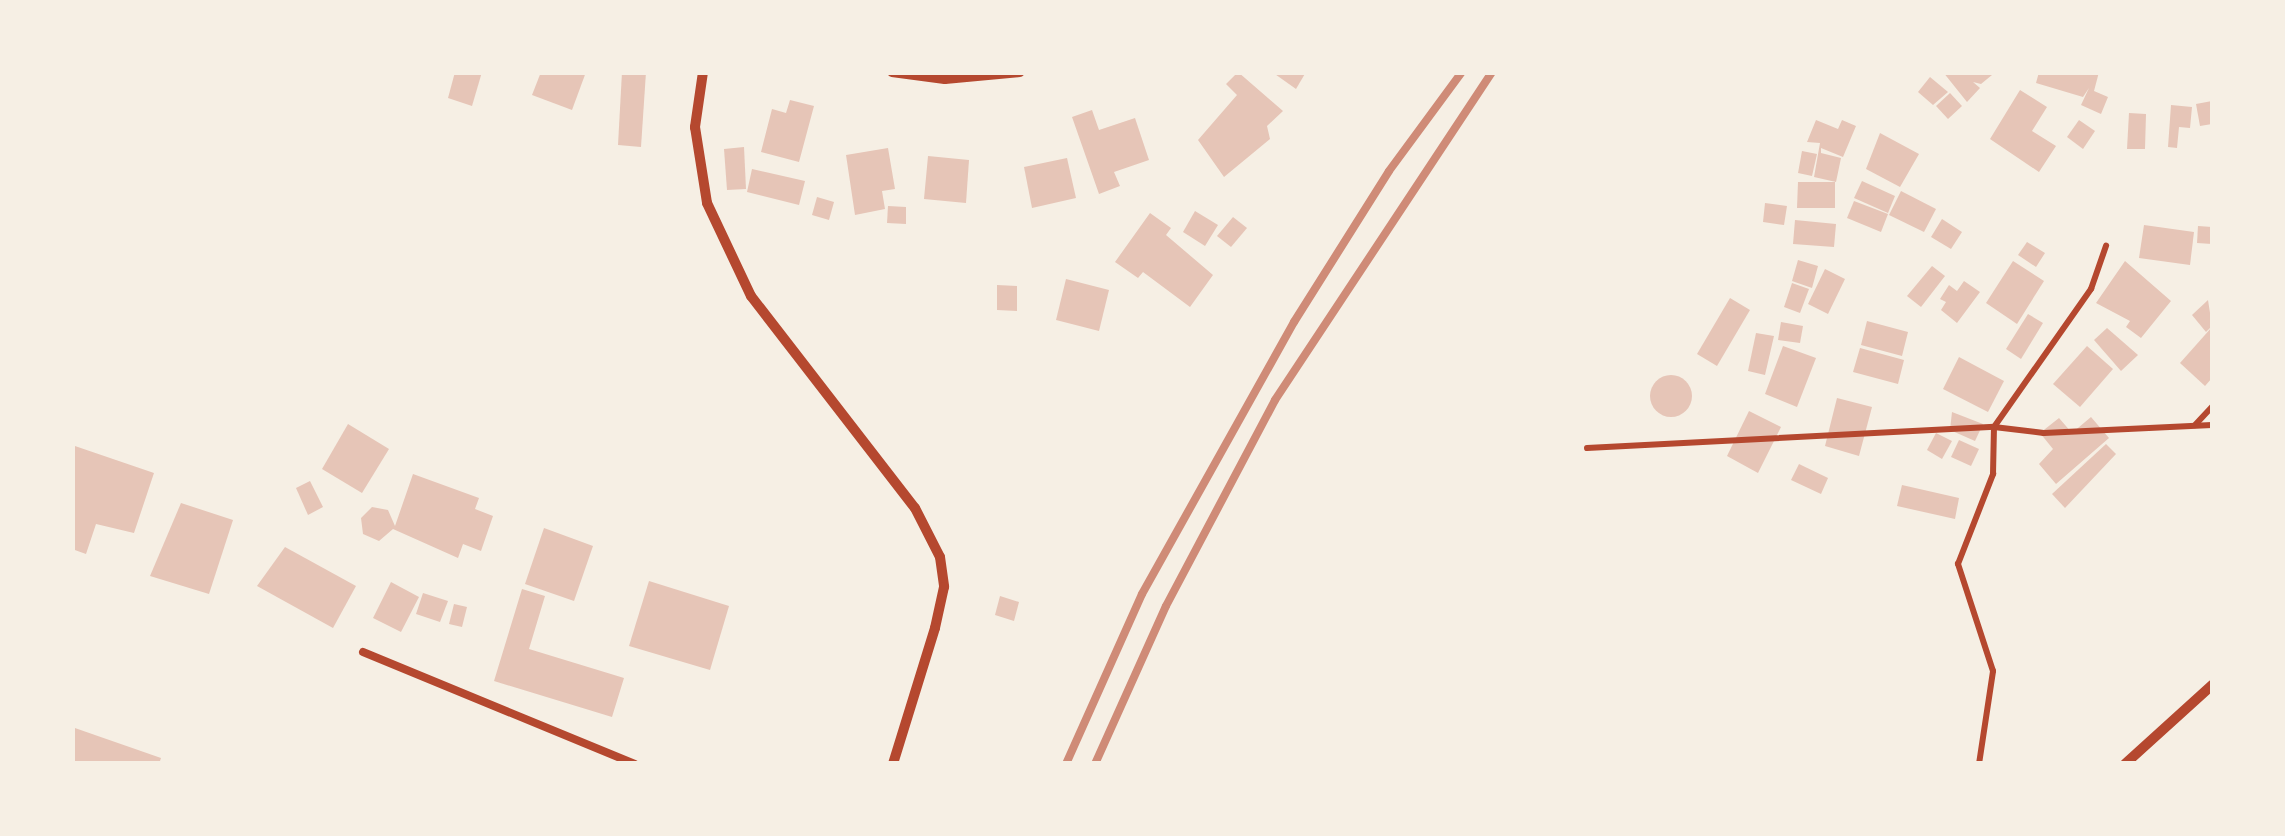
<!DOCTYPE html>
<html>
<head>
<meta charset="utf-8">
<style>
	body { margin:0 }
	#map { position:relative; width:2285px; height:836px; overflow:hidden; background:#f6efe4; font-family:Karla,sans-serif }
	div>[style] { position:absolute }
	.building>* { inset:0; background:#e6c5b7 }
	.round { border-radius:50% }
	.path>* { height:6px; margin:-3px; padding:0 3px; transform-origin:3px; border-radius:3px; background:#b5482f }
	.service>* { height:8px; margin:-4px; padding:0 4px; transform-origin:4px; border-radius:4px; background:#b5482f }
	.minor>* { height:10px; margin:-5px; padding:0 5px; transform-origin:5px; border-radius:5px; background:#b5482f }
	.rail>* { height:8px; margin:-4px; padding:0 4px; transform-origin:4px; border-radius:4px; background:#cf8b77 }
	span { translate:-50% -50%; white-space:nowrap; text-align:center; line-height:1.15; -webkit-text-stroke:8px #f6efe4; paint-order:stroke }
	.frame { position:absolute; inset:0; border:75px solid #f6efe4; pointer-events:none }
</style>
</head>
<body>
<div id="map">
	<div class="building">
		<i style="clip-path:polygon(455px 72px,482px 72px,472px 106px,448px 98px)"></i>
		<i style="clip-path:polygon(541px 72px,586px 72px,572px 110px,532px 95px)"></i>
		<i style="clip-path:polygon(622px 72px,646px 72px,641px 147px,618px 145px)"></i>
		<i style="clip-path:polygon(1238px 72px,1283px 111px,1267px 126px,1270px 139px,1224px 177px,1198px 140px,1237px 95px,1226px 84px)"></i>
		<i style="clip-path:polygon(1272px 72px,1306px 72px,1296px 89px)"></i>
		<i style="clip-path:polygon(1943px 72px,1990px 72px,1992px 75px,1981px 84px,1973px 82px,1980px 88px,1967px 102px)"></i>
		<i style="clip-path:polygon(2039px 72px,2099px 72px,2094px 91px,2108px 97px,2101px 114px,2081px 105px,2089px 88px,2083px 97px,2036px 83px)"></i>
		<i style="clip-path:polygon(1930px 77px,1948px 92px,1933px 105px,1918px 92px)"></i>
		<i style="clip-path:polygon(2020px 90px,2047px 107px,2032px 131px,2056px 146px,2039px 172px,1990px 139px)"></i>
		<i style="clip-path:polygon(1950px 93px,1962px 106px,1948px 119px,1936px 106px)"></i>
		<i style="clip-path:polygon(790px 100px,814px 106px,799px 162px,761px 152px,772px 109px,786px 113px)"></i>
		<i style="clip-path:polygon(2212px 101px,2212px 124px,2200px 126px,2196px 104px)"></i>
		<i style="clip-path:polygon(2171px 105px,2192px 107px,2190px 128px,2179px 127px,2177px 148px,2168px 147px)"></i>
		<i style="clip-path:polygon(1092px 110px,1099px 130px,1135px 118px,1149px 160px,1114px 172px,1120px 186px,1099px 194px,1072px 117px)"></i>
		<i style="clip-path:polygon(2129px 113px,2146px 114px,2145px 149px,2127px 149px)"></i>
		<i style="clip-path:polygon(1816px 120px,1838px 129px,1842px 120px,1856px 126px,1843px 157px,1821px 148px,1821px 153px,1841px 158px,1836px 182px,1814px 177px,1820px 143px,1807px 142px)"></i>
		<i style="clip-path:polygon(2079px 120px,2095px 131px,2083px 149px,2067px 137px)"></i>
		<i style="clip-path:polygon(1880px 133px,1919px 154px,1900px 187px,1866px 169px)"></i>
		<i style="clip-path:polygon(744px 147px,746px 189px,727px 190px,724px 149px)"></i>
		<i style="clip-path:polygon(888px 148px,895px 189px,882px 191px,885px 209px,855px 215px,846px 155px)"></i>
		<i style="clip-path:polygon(1802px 151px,1817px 154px,1812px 176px,1798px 173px)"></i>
		<i style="clip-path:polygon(928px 156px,969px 160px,966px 203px,924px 199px)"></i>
		<i style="clip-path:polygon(1067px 158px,1076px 198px,1032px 208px,1024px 167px)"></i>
		<i style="clip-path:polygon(752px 169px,805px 181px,799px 205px,747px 192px)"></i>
		<i style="clip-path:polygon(1862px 181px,1895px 196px,1888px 213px,1854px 198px)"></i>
		<i style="clip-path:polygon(1798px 182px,1835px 182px,1835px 208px,1797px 208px)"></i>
		<i style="clip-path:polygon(1901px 191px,1936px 209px,1924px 232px,1889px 215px)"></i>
		<i style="clip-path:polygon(817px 197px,834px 202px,829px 220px,812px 215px)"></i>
		<i style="clip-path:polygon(1854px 201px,1888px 214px,1881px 232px,1847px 218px)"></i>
		<i style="clip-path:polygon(1765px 203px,1787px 206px,1784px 225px,1763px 222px)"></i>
		<i style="clip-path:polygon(888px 206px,906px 207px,906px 224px,887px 223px)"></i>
		<i style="clip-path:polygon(1195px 211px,1218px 225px,1205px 246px,1183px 232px)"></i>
		<i style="clip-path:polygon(1150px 213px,1171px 228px,1166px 235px,1213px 275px,1190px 307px,1143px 272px,1138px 278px,1115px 262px)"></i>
		<i style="clip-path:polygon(1233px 217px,1247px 228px,1231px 247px,1217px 236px)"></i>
		<i style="clip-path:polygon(1942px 219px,1962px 232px,1951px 249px,1931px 237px)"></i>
		<i style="clip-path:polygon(1795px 220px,1836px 224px,1834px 247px,1793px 244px)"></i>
		<i style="clip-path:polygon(2144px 225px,2194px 232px,2190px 265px,2139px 258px)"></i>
		<i style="clip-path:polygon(2198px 226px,2212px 227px,2212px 244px,2197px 243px)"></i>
		<i style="clip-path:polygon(2027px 242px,2045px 253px,2036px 267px,2018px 255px)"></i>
		<i style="clip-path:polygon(1798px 260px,1818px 266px,1812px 288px,1792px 281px)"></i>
		<i style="clip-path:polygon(2013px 261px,2044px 281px,2017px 324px,1986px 303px)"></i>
		<i style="clip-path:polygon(2125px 261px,2171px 301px,2141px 338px,2126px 327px,2130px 321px,2096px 303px)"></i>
		<i style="clip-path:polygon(1932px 266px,1945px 276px,1921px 307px,1907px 296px)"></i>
		<i style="clip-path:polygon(1825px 269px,1845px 279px,1828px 314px,1808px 304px)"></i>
		<i style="clip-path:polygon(1066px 279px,1109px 290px,1099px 331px,1056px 320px)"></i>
		<i style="clip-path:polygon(1964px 281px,1980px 292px,1957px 323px,1941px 310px,1946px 302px,1940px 299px,1949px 285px,1957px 291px)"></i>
		<i style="clip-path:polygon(1792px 283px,1809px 289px,1800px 313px,1784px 307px)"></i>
		<i style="clip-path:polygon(997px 285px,1017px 286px,1017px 311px,997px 310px)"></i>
		<i style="clip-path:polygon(1730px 298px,1750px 310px,1717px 366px,1697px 354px)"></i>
		<i style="clip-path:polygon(2208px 300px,2212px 326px,2206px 332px,2192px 315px)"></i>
		<i style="clip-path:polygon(2028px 314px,2043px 323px,2021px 359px,2006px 349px)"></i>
		<i style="clip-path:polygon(1867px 321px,1908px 332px,1902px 356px,1861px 345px)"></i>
		<i style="clip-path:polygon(1781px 322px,1803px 326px,1800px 343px,1778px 340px)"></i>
		<i style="clip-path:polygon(2212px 327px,2212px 378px,2205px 386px,2180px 363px)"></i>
		<i style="clip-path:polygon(2107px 328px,2138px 355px,2121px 371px,2094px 340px)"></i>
		<i style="clip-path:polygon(1756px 333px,1774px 336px,1765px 375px,1748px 371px)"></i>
		<i style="clip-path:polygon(1783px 346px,1816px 358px,1797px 407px,1765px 394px)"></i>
		<i style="clip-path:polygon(2087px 346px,2113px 369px,2080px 407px,2053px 384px)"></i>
		<i style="clip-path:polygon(1860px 348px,1904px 360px,1898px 384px,1853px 372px)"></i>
		<i style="clip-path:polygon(1959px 357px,2004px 381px,1988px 412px,1943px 389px)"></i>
		<i class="round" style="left:1650px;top:375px;width:42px;height:42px"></i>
		<i style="clip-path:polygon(1837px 398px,1872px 407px,1859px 456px,1825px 446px)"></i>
		<i style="clip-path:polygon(1749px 411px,1781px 427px,1758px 473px,1727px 456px)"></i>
		<i style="clip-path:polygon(1952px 412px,1983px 424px,1975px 441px,1950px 430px)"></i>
		<i style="clip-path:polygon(2091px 417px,2109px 438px,2056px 484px,2039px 464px,2053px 449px,2040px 433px,2059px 418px,2072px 433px)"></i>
		<i style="clip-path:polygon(348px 424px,389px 449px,362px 493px,322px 469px)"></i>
		<i style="clip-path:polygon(1936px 433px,1952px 441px,1942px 459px,1927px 450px)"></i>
		<i style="clip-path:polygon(1959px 440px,1979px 449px,1971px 466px,1951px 457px)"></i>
		<i style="clip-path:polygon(2106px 444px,2116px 454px,2065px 508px,2052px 494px)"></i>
		<i style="clip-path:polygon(72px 445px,154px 473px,134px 533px,96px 524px,86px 554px,72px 549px)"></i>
		<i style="clip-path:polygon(1799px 464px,1828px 478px,1821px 494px,1791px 480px)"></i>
		<i style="clip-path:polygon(413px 474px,479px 498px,475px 509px,493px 516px,481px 551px,463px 544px,458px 558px,393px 529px,379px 541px,363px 534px,361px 518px,372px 507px,388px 510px,395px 526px)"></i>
		<i style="clip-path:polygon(310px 481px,323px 507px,308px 515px,296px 488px)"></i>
		<i style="clip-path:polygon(1902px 485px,1959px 498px,1955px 519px,1897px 506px)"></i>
		<i style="clip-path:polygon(181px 503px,233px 520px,209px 594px,150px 576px)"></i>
		<i style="clip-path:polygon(544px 528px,593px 546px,574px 601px,525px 584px)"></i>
		<i style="clip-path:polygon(285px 547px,356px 586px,333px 628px,257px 586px)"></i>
		<i style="clip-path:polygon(649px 581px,729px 606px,710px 670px,629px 646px)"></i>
		<i style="clip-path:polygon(391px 582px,419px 597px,401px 632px,373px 618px)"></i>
		<i style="clip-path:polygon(522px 589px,545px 596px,529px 649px,624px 678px,612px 717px,494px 681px)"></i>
		<i style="clip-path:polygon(423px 593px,448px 601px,440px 622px,416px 614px)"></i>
		<i style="clip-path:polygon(1000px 596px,1019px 602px,1014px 621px,995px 615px)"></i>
		<i style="clip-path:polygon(454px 604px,467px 607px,462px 627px,449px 624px)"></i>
		<i style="clip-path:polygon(72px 727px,161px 758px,159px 764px,72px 764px)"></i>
	</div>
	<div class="path">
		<i style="left:2195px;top:425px;width:25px;rotate:-47deg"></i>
		<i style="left:1587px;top:448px;width:408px;rotate:-3deg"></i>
		<i style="left:1994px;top:427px;width:50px;rotate:6.8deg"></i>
		<i style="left:2044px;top:433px;width:168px;rotate:-2.7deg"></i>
		<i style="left:1979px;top:764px;width:94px;rotate:-81.4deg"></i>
		<i style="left:1993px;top:671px;width:113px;rotate:-108.1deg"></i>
		<i style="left:1958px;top:564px;width:97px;rotate:-68.7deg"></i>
		<i style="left:1993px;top:474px;width:47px;rotate:-88.8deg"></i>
		<i style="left:1994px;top:427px;width:169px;rotate:-54.9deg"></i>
		<i style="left:2091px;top:289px;width:46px;rotate:-70.8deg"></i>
	</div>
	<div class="service">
		<i style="left:363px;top:652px;width:294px;rotate:22.4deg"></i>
	</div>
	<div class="minor">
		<i style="left:703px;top:72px;width:56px;rotate:98.3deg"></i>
		<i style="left:695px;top:127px;width:77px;rotate:81deg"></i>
		<i style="left:707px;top:203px;width:103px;rotate:64.7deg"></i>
		<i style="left:751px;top:296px;width:268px;rotate:52.3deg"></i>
		<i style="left:915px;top:508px;width:55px;rotate:63deg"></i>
		<i style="left:940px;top:557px;width:30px;rotate:82deg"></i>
		<i style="left:944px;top:587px;width:42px;rotate:102.4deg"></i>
		<i style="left:935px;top:628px;width:142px;rotate:107.2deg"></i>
		<i style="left:892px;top:72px;width:53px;rotate:7.5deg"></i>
		<i style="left:945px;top:79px;width:75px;rotate:-5.3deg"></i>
		<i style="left:2125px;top:764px;width:118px;rotate:-42.2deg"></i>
	</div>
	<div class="rail">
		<i style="left:1066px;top:764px;width:186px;rotate:-65.9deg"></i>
		<i style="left:1142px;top:594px;width:312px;rotate:-60.8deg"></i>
		<i style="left:1294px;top:322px;width:178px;rotate:-57.8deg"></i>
		<i style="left:1389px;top:171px;width:123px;rotate:-53.6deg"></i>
		<i style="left:1095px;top:764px;width:173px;rotate:-65.8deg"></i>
		<i style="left:1166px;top:606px;width:233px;rotate:-62.1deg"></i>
		<i style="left:1275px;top:400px;width:393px;rotate:-56.5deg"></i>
	</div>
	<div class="frame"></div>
</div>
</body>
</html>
